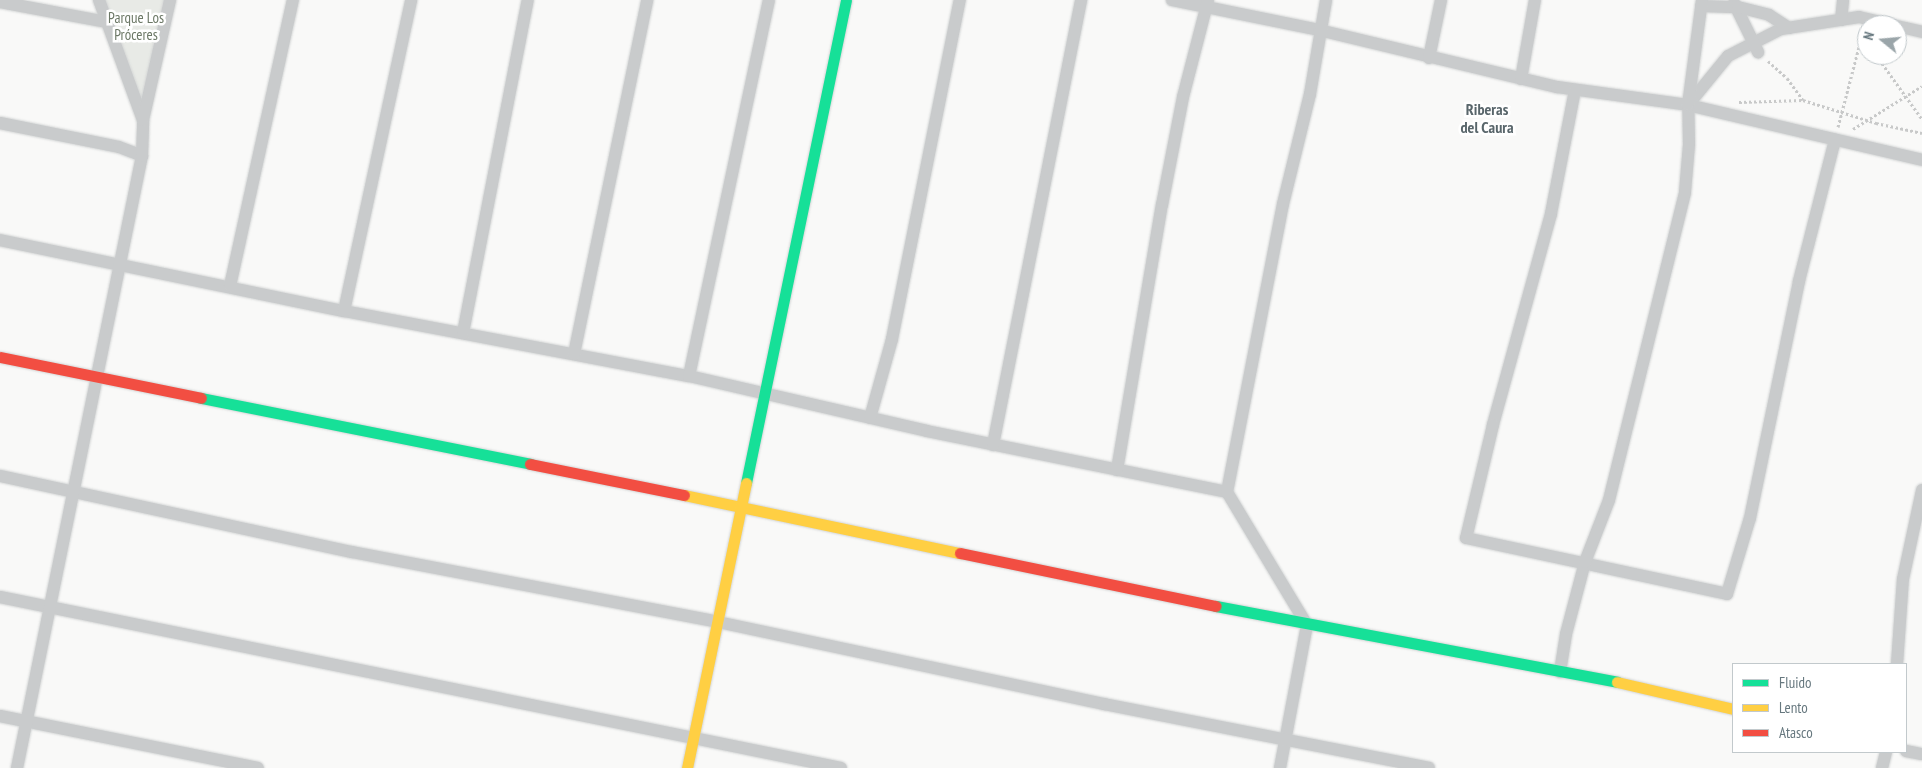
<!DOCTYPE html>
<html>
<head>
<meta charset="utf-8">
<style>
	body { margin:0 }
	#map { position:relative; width:1922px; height:768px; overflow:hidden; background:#f9f9f8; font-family:"PT Sans Narrow",sans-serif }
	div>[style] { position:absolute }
	.green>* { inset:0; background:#e8eae6 }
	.path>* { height:3px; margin-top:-1.5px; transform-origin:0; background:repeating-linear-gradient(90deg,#c8c9c9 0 2.5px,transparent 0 5px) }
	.roads { filter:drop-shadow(0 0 1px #d3d5d5) drop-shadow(0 0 1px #d3d5d5) }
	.street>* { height:12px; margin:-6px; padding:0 6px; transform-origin:6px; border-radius:6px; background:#c9cbcc }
	.fast>* { height:11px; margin:-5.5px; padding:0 5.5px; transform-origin:5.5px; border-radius:5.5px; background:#16e098 }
	.slow>* { height:11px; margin:-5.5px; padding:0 5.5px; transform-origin:5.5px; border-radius:5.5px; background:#ffcf43 }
	.jam>* { height:11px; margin:-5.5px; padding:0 5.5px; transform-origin:5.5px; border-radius:5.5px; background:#f24e42 }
	span { translate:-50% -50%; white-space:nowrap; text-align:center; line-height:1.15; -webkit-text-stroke:5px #fff; paint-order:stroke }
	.park-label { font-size:15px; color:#6c7866 }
	.neighbourhood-label { font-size:16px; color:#59666b; font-weight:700 }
	.legend { position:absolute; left:1732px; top:663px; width:175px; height:90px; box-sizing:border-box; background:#fff; border:1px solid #c2c9cc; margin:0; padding:6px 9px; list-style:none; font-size:15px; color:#67787f }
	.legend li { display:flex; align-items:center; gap:10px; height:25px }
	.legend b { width:25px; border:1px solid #c2c9cc }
	.north { position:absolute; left:1857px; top:15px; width:50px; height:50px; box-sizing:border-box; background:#fff; border:1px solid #c2c9cc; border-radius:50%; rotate:287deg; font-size:14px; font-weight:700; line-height:20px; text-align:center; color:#67787f }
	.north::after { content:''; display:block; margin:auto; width:18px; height:22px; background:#9aa5a9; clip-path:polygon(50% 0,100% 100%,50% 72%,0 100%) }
</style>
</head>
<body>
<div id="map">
	<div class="green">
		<i style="clip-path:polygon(100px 0,167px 0,143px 120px)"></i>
	</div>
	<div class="path">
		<i style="left:1876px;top:55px;width:79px;rotate:54.3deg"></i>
		<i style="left:1768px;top:61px;width:25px;rotate:42deg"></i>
		<i style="left:1787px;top:78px;width:27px;rotate:54deg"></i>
		<i style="left:1803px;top:100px;width:77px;rotate:17.5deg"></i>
		<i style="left:1876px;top:123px;width:47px;rotate:12.3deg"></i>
		<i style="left:1739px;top:102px;width:64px;rotate:-1.8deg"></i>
		<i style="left:1838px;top:127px;width:98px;rotate:-75.3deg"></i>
		<i style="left:1853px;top:129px;width:81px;rotate:-31.9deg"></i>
	</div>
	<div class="roads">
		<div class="street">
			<i style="left:99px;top:0;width:128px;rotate:69.9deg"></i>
			<i style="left:1172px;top:0;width:150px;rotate:11.5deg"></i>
			<i style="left:1319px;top:30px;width:245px;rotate:13.5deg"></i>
			<i style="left:1557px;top:87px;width:132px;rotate:7.8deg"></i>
			<i style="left:1688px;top:105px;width:63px;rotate:-50.8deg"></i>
			<i style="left:1728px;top:56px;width:59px;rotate:-27deg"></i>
			<i style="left:1781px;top:29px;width:79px;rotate:-8.7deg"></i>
			<i style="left:1859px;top:17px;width:36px;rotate:13deg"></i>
			<i style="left:0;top:2px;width:109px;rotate:10.6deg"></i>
			<i style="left:1734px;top:3px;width:55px;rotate:63.9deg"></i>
			<i style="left:1701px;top:6px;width:37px;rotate:2deg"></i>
			<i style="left:1738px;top:7px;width:32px;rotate:14deg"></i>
			<i style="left:1769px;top:15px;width:24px;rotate:33deg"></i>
			<i style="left:1841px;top:20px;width:20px;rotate:-84deg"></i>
			<i style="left:1897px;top:26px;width:26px;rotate:13deg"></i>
			<i style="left:1429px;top:58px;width:59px;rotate:-78.3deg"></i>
			<i style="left:1521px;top:79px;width:80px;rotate:-80deg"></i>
			<i style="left:1575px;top:90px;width:126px;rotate:101deg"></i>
			<i style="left:1551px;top:214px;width:219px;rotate:105.4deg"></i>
			<i style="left:1493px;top:425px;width:116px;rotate:103.4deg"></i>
			<i style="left:1466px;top:538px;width:267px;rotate:12.1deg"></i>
			<i style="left:1727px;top:594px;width:79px;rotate:-73.2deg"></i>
			<i style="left:1750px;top:518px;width:242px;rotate:-78.3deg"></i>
			<i style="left:1799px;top:281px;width:146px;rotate:-75.7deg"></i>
			<i style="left:1688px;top:105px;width:240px;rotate:13.2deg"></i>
			<i style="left:0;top:123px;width:121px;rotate:11.4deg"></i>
			<i style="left:119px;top:147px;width:25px;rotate:21deg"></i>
			<i style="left:0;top:240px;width:351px;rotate:11.7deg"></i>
			<i style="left:344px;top:311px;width:351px;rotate:10.7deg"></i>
			<i style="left:689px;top:376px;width:244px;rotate:13deg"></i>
			<i style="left:927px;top:431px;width:306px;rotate:11.5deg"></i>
			<i style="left:1227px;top:492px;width:155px;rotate:59deg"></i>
			<i style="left:1307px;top:625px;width:146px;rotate:100.7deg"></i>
			<i style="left:230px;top:286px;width:293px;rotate:-77.6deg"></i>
			<i style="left:344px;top:311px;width:318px;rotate:-77.8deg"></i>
			<i style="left:463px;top:333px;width:339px;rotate:-79deg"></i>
			<i style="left:574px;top:354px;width:361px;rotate:-78.3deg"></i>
			<i style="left:689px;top:376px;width:384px;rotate:-78deg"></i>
			<i style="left:870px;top:418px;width:82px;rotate:-74.4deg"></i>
			<i style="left:892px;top:339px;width:346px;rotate:-78.7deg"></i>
			<i style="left:993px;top:445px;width:454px;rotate:-78.8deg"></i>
			<i style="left:1117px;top:470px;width:269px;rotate:-80.4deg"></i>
			<i style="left:1162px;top:205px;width:110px;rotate:-79deg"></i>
			<i style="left:1183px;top:97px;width:100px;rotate:-75.5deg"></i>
			<i style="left:0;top:476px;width:360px;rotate:12.2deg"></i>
			<i style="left:352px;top:552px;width:373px;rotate:10.8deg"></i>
			<i style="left:718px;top:622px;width:395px;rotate:12deg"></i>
			<i style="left:1104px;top:704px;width:331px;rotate:11.1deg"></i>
			<i style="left:1227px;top:492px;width:293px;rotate:-79deg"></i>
			<i style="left:1283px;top:204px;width:113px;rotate:-76.2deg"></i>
			<i style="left:1310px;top:94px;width:95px;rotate:-80.3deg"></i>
			<i style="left:0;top:597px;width:858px;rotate:11.49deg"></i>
			<i style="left:1897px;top:664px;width:85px;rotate:-86deg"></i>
			<i style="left:1903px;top:579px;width:91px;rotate:-77.9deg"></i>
			<i style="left:1560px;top:672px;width:38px;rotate:-81deg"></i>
			<i style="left:1566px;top:634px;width:74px;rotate:-75.2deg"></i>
			<i style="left:1585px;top:562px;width:66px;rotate:-68.8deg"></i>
			<i style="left:1609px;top:500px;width:317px;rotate:-76.1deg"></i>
			<i style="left:1685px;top:192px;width:48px;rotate:-85.2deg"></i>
			<i style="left:1689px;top:144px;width:39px;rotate:-91deg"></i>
			<i style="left:1688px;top:105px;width:106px;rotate:-82.4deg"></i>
			<i style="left:0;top:716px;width:263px;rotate:11.4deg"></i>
			<i style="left:1906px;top:751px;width:16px;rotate:11deg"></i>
			<i style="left:17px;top:768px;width:625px;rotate:-78.46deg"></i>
			<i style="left:142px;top:156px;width:36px;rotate:-88deg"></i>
			<i style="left:143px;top:120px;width:123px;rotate:-77.3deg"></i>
			<i style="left:1882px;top:768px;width:16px;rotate:-76deg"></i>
		</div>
		<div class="fast">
			<i style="left:201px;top:398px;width:336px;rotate:11.3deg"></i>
			<i style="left:746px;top:483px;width:493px;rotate:-78.3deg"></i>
			<i style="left:1216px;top:606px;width:408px;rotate:10.7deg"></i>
		</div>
		<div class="slow">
			<i style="left:684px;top:495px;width:282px;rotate:11.9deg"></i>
			<i style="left:1617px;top:682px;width:119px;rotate:13.1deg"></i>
			<i style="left:687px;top:768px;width:291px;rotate:-78.3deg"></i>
		</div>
		<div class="jam">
			<i style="left:0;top:357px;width:205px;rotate:11.5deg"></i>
			<i style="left:530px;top:464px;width:157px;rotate:11.4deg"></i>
			<i style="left:960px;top:553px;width:261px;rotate:11.7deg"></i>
		</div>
	</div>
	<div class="park-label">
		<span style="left:136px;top:26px">Parque Los<br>Próceres</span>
	</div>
	<div class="neighbourhood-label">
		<span style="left:1487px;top:118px">Riberas<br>del Caura</span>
	</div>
	<ul class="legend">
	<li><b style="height:6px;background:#16e098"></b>Fluido</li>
	<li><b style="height:6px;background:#ffcf43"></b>Lento</li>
	<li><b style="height:6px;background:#f24e42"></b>Atasco</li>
	</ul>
	<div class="north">N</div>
</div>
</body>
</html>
